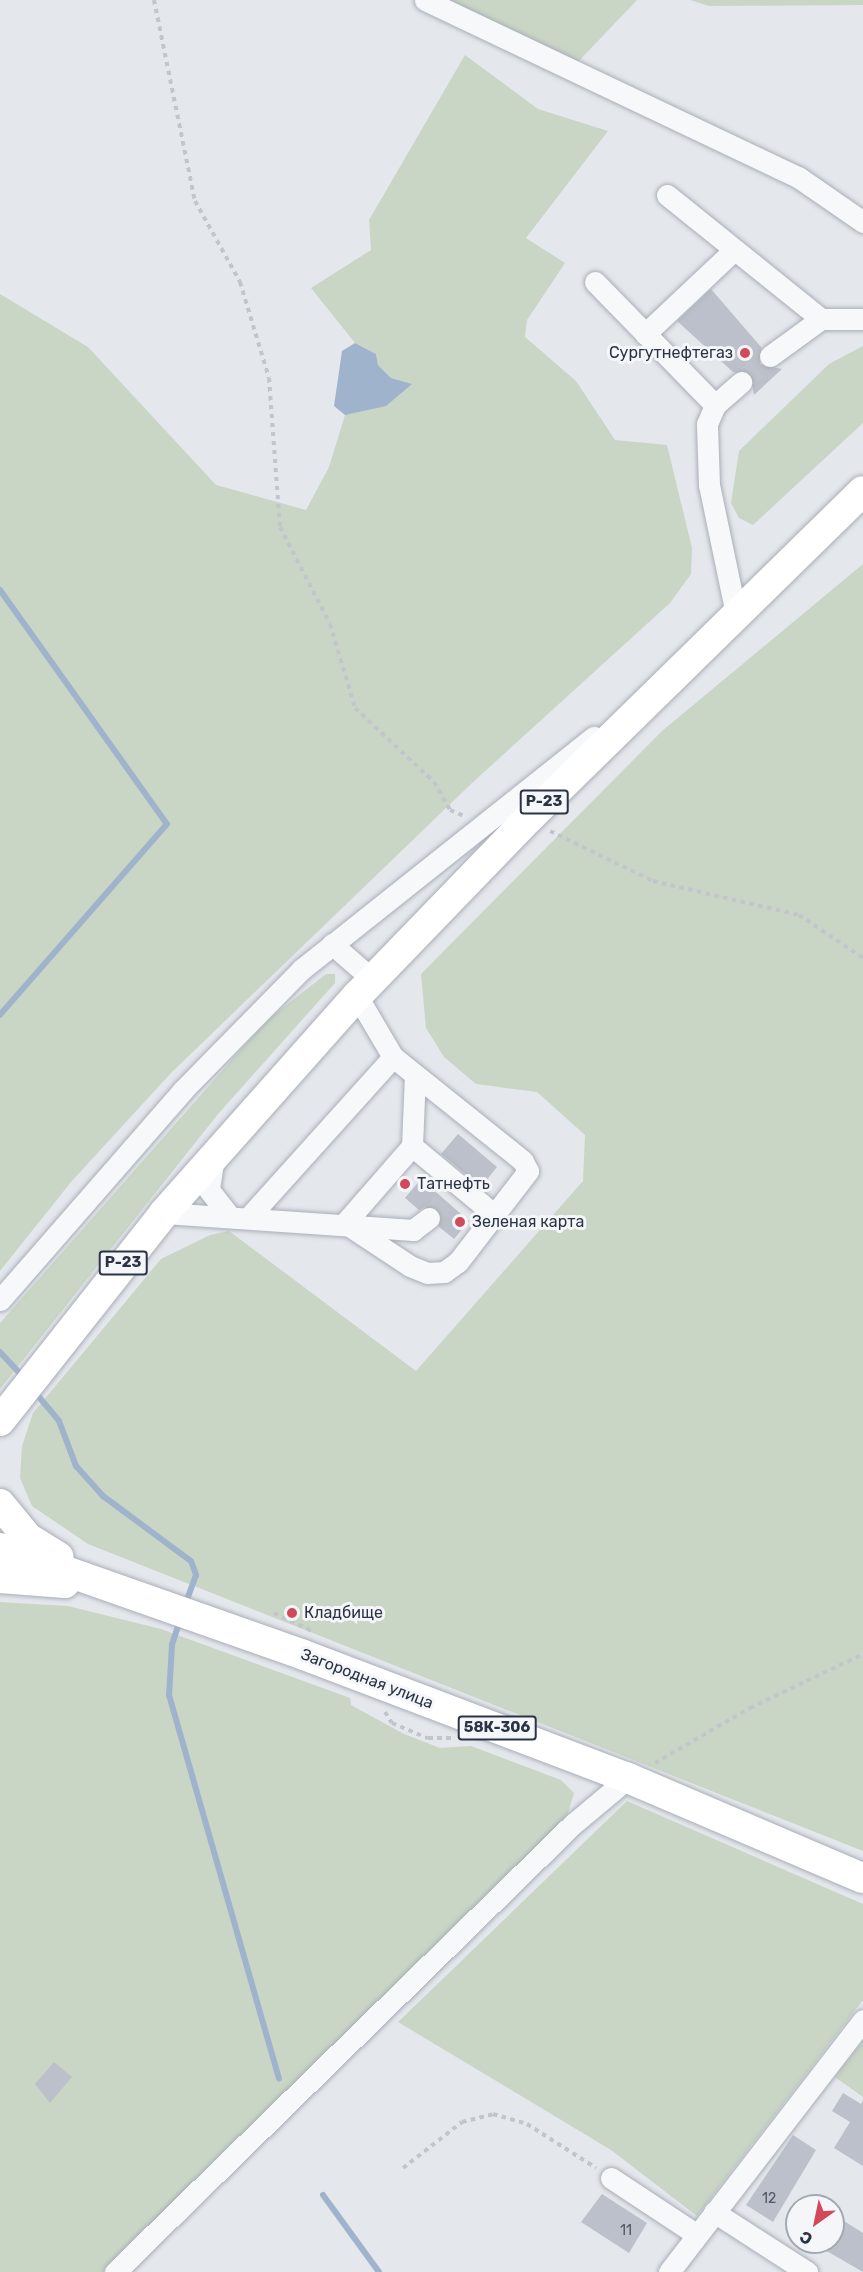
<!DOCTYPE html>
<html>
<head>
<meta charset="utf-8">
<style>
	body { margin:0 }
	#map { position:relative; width:863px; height:2272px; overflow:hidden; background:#e4e7ec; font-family:Rubik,sans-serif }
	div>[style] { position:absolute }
	.green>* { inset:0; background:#c9d6c5 }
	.water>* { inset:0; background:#9fb4cc }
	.stream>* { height:6px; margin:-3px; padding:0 3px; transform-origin:3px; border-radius:3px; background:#9fb4cc }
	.building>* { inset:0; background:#bbc0ca }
	.minor-tunnel>* { height:21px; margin-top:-10.5px; transform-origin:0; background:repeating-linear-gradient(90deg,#bfc3cb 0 21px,transparent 0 31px) }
	.path>* { height:4px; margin-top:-2px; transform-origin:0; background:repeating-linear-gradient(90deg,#c2c5cb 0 4.5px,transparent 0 9px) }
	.roads { filter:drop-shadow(0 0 2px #a9aeb7) drop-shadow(0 0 2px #a9aeb7) }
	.minor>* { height:21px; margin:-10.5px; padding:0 10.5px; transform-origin:10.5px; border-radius:10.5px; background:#f7f8fa }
	.highway>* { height:30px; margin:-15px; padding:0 15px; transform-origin:15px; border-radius:15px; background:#fff }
	.dots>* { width:16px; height:16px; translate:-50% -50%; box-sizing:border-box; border:3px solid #f4f6f9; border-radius:50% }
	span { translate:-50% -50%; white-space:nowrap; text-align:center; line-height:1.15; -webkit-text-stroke:6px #f4f6f9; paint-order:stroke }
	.number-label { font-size:14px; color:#4f5766 }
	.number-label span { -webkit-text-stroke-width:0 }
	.shield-label span { padding:2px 4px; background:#f4f6f9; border:2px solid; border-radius:4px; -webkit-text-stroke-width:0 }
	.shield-label { font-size:15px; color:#2b3445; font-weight:700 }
	.poi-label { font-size:16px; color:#2b3445 }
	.right { translate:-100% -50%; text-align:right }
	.left { translate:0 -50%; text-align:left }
	.street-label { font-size:16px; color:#2b3445 }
	.north { position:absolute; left:785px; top:2194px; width:60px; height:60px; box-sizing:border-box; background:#f4f6f9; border:2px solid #a4a8b1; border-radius:50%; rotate:213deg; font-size:16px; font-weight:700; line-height:24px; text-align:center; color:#2b3445 }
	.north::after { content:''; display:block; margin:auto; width:21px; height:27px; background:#d1495b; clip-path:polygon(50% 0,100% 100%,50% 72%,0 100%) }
</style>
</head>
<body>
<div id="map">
	<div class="green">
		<i style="clip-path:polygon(444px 0,637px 0,577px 63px)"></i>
		<i style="clip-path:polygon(690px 0,863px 0,863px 5px,709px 6px)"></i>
		<i style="clip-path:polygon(465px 55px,538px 109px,608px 131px,526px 238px,565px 263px,527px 320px,525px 337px,576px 381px,615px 440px,667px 445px,692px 548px,691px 574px,670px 603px,472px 783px,171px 1073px,71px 1182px,0 1271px,0 294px,88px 347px,216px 485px,306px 510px,329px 467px,345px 415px,411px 384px,391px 378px,378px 365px,376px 354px,355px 343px,311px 288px,371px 250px,369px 220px)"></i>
		<i style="clip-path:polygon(863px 346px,863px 423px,753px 525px,739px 518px,731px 503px,739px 451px,829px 364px)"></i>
		<i style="clip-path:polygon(863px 564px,863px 1851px,88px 1544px,32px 1506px,20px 1478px,22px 1446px,33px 1413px,161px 1259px,210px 1235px,229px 1231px,416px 1371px,583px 1181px,585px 1135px,537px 1092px,476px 1084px,444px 1057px,426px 1028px,421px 974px,662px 731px)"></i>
		<i style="clip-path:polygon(326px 974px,335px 974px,335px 983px,218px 1114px,0 1389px,0 1323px,266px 1021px)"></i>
		<i style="clip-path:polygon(0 1602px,68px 1606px,161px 1629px,350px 1698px,351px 1705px,404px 1734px,440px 1748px,471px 1746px,561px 1780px,574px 1793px,567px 1816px,103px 2272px,0 2272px)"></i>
		<i style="clip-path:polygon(627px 1801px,863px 1904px,863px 2000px,697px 2216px,611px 2150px,398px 2022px)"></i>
		<i style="clip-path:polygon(863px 2041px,863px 2097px,835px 2077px)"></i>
	</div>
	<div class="water">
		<i style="clip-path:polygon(355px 343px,376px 354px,378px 365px,391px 378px,412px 384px,386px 406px,345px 415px,334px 406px,342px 351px)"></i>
	</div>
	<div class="stream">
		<i style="left:0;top:590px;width:287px;rotate:54.5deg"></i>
		<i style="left:167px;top:824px;width:254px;rotate:131.2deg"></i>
		<i style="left:0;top:1352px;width:35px;rotate:47deg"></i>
		<i style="left:34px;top:1391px;width:39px;rotate:50deg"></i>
		<i style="left:59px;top:1421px;width:48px;rotate:69.3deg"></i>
		<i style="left:76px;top:1466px;width:40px;rotate:48deg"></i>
		<i style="left:103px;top:1496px;width:109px;rotate:36.5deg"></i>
		<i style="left:191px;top:1561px;width:15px;rotate:70deg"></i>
		<i style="left:196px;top:1575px;width:32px;rotate:110deg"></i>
		<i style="left:180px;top:1620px;width:26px;rotate:108deg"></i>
		<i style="left:172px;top:1645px;width:50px;rotate:93.4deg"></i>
		<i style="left:169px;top:1695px;width:399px;rotate:74deg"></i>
		<i style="left:323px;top:2195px;width:95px;rotate:54deg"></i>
	</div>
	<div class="building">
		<i style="clip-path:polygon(711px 289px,761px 347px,760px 364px,782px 369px,754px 395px,750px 373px,733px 372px,677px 321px)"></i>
		<i style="clip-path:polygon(458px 1134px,497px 1167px,481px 1187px,441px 1154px)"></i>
		<i style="clip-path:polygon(421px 1179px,469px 1221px,454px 1239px,438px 1226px,439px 1210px,428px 1205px,419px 1210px,405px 1198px)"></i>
		<i style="clip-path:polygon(54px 2062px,72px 2077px,50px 2103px,35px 2084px)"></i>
		<i style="clip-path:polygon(843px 2093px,861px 2104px,863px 2100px,863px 2166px,834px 2148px,850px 2122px,832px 2111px)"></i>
		<i style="clip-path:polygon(793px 2135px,816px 2150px,773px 2222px,746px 2205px)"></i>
		<i style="clip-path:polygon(602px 2194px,647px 2223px,629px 2253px,581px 2222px)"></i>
		<i style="clip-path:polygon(833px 2214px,863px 2233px,863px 2272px,811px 2242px,833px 2242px)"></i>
	</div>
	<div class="minor-tunnel">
		<i style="left:741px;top:382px;width:39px;rotate:-42deg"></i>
		<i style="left:429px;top:1218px;width:24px;rotate:-48deg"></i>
	</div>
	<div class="path">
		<i style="left:154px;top:0;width:205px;rotate:78.5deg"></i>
		<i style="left:195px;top:201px;width:93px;rotate:60.9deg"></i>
		<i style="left:240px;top:282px;width:100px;rotate:73.2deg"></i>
		<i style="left:269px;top:378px;width:149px;rotate:85.8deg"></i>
		<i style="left:280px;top:527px;width:109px;rotate:62.7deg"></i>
		<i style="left:330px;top:624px;width:88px;rotate:73.4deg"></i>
		<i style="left:355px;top:708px;width:108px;rotate:43.1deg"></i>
		<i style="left:434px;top:782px;width:32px;rotate:60deg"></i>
		<i style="left:450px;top:810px;width:15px;rotate:23deg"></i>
		<i style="left:550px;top:831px;width:114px;rotate:25.9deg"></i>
		<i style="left:653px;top:881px;width:150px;rotate:13.1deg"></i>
		<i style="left:799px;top:915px;width:77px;rotate:33.9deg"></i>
		<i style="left:274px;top:1613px;width:44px;rotate:25.4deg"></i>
		<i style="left:385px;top:1712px;width:13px;rotate:58deg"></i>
		<i style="left:392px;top:1723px;width:39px;rotate:23deg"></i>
		<i style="left:428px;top:1738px;width:23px"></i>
		<i style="left:655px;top:1763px;width:110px;rotate:-30.1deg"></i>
		<i style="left:750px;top:1708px;width:125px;rotate:-25.5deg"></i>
		<i style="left:403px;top:2168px;width:75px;rotate:-37.9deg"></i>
		<i style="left:462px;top:2122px;width:32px;rotate:-14deg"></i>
		<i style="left:493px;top:2114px;width:35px;rotate:16deg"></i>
		<i style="left:527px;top:2124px;width:82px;rotate:32.5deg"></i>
	</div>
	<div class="roads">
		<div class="minor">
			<i style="left:425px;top:0;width:413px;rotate:25.4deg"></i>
			<i style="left:798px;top:177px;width:79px;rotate:34.7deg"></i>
			<i style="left:667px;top:195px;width:198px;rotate:38.8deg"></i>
			<i style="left:595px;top:282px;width:172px;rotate:45.7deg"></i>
			<i style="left:645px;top:334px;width:120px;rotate:-43.3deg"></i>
			<i style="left:770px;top:356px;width:63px;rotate:-36deg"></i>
			<i style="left:821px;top:319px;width:42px"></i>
			<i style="left:736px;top:614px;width:132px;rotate:-101.8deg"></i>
			<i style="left:709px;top:485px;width:61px;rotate:-91.9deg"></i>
			<i style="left:707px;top:424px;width:21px;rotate:-67deg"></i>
			<i style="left:715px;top:405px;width:35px;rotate:-41deg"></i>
			<i style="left:332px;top:944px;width:53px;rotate:41.2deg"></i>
			<i style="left:412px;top:1146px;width:109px;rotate:39.8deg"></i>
			<i style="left:214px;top:1157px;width:33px;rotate:99deg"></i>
			<i style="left:209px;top:1190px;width:34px;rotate:52deg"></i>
			<i style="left:164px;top:1213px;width:250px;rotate:3.9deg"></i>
			<i style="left:413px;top:1230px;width:20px;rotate:-37deg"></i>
			<i style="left:248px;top:1218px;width:217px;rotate:-48deg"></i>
			<i style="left:345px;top:1223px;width:78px;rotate:33.5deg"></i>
			<i style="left:410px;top:1266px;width:18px;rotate:22deg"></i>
			<i style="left:427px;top:1273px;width:17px;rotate:-3deg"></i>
			<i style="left:444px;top:1272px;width:17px;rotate:-36deg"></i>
			<i style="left:458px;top:1262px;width:115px;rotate:-52.4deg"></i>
			<i style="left:528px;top:1171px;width:11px;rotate:-117deg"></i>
			<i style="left:523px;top:1161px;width:166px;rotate:-141.3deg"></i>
			<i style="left:393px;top:1057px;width:71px;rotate:-120.5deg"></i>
			<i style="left:345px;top:1223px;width:102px;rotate:-49deg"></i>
			<i style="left:412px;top:1146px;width:71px;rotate:-87.6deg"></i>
			<i style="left:0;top:1300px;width:279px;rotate:-48.9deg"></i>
			<i style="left:183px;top:1090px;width:170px;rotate:-45.5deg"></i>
			<i style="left:302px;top:969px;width:373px;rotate:-38.5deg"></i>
			<i style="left:611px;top:2178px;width:102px;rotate:33.4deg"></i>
			<i style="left:714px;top:2212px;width:111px;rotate:32.8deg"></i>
			<i style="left:115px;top:2272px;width:641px;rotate:-44.37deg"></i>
			<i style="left:573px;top:1824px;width:72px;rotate:-39.9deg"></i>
			<i style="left:669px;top:2272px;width:318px;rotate:-52.4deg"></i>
		</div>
		<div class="highway">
			<i style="left:0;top:1421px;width:265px;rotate:-51.7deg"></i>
			<i style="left:164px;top:1213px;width:290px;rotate:-48.4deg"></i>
			<i style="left:357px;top:996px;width:248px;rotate:-46deg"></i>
			<i style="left:529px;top:818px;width:467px;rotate:-44.4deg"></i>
			<i style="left:0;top:1504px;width:44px;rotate:50.5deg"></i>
			<i style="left:28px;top:1538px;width:36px;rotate:32deg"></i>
			<i style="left:0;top:1548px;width:322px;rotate:19.4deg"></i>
			<i style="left:304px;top:1655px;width:347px;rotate:20.8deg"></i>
			<i style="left:628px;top:1778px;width:255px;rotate:23.1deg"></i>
			<i style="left:0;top:1578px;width:65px;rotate:4.4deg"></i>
		</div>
	</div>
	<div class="dots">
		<i style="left:745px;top:353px;background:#d1495b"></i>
		<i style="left:405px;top:1184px;background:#d1495b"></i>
		<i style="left:460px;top:1222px;background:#d1495b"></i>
		<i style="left:292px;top:1613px;background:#d1495b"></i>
	</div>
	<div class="number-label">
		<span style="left:769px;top:2199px">12</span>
		<span style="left:626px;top:2231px">11</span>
	</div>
	<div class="shield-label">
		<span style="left:544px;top:802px">Р-23</span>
		<span style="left:123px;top:1263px">Р-23</span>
		<span style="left:497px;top:1728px">58К-306</span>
	</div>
	<div class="poi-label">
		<span class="right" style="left:733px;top:353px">Сургутнефтегаз</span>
		<span class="left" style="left:417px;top:1184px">Татнефть</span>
		<span class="left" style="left:472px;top:1222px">Зеленая карта</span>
		<span class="left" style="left:304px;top:1613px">Кладбище</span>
	</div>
	<div class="street-label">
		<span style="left:367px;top:1679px;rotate:21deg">Загородная улица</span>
	</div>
	<div class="north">С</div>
</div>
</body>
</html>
